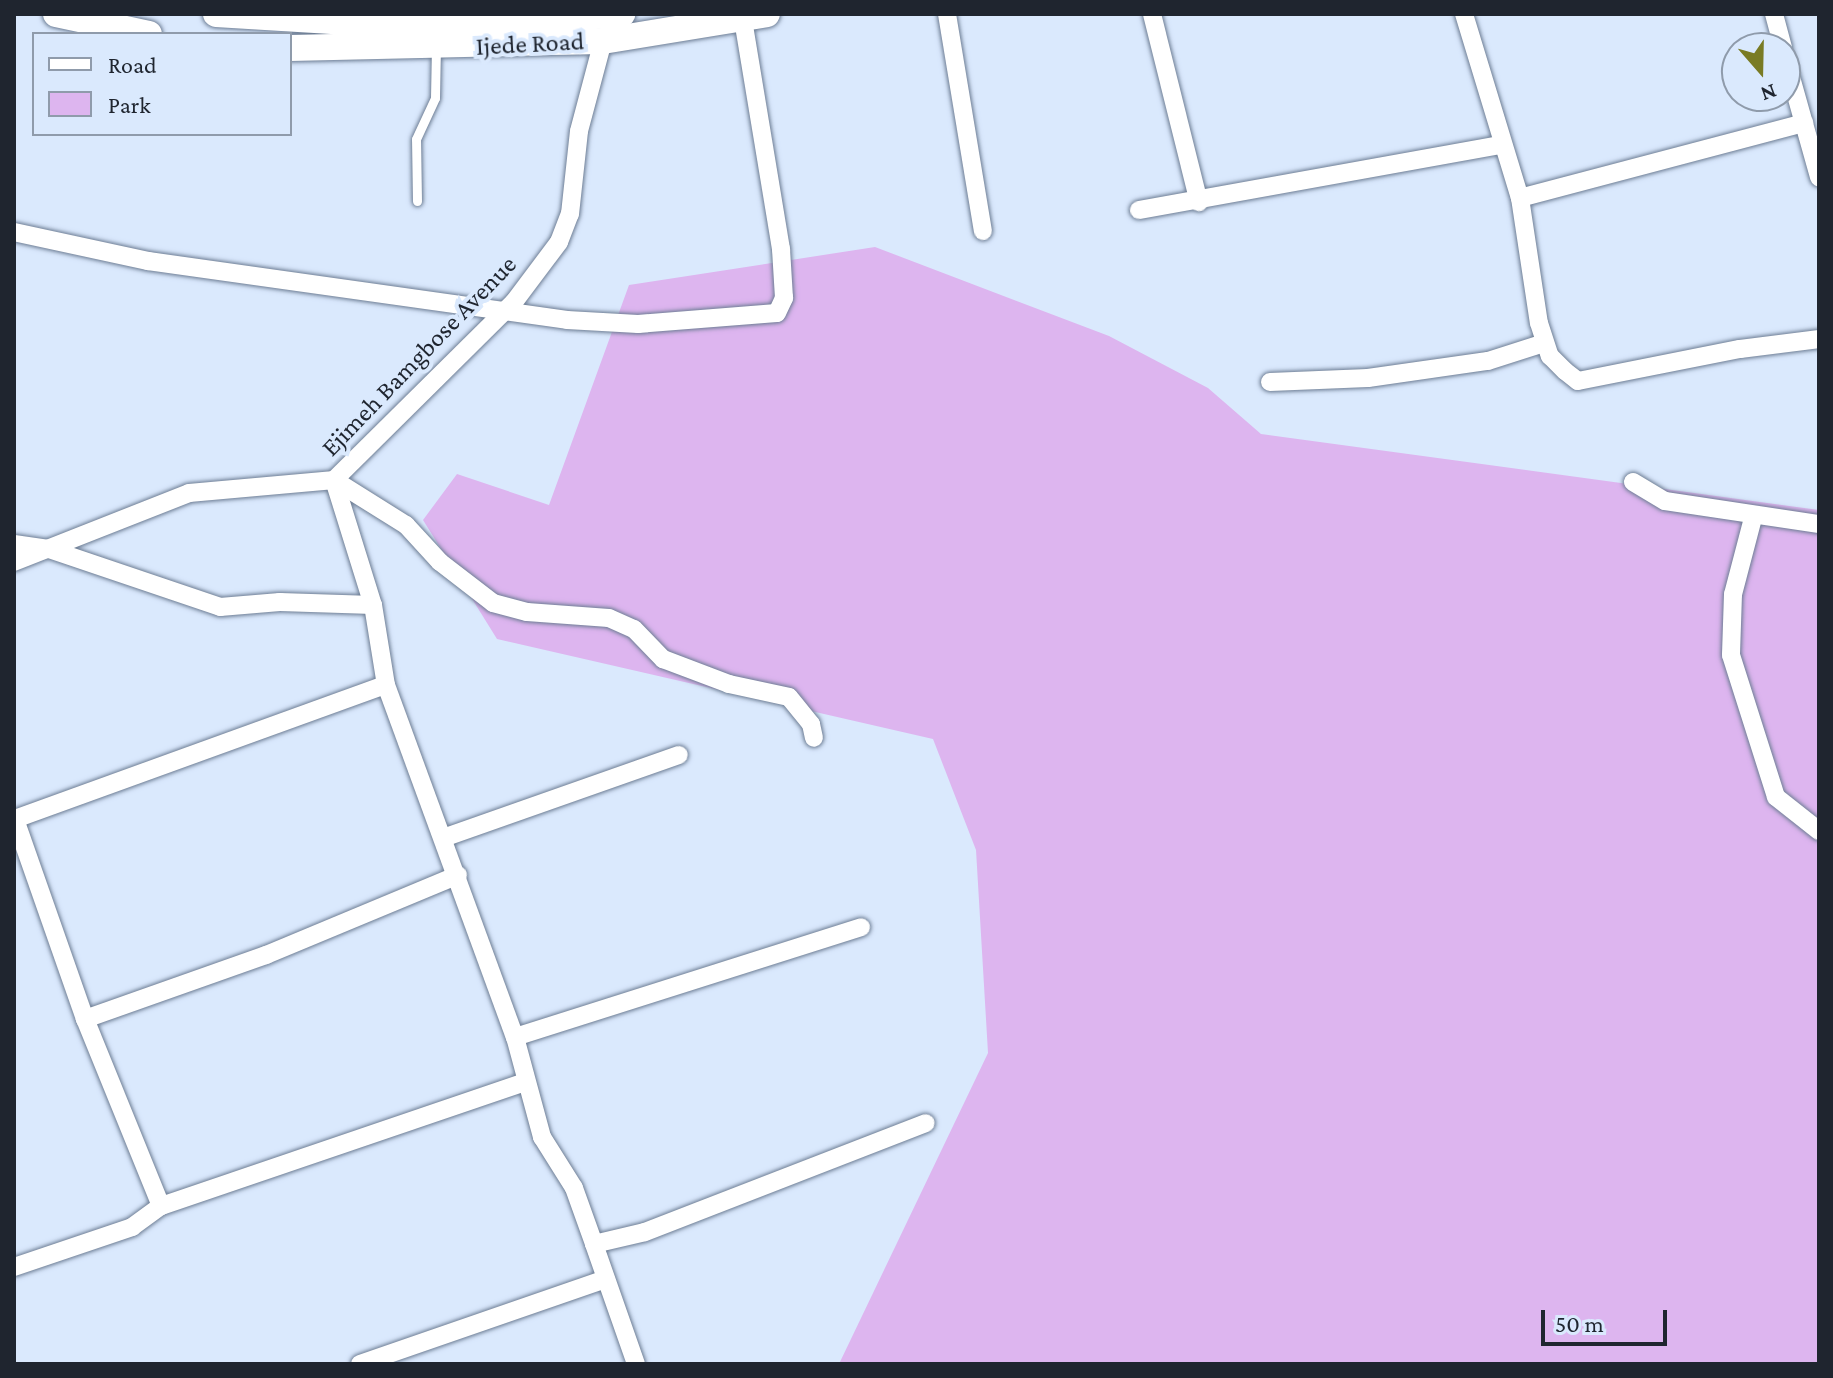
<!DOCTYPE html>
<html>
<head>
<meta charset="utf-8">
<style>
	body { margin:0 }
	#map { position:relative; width:1833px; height:1378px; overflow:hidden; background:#dae9fd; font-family:"Crimson Pro",serif }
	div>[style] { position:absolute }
	.green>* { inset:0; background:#ddb5ef }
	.roads { filter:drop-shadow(0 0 2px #6d7d94) drop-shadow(0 0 2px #6d7d94) }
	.lane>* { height:9px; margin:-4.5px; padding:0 4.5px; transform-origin:4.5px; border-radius:4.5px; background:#fff }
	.street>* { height:18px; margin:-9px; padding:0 9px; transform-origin:9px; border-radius:9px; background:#fff }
	.secondary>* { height:26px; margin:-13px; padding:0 13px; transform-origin:13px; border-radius:13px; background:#fff }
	span { translate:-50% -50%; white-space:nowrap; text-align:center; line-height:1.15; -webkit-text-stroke:8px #dae9fd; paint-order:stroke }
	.street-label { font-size:26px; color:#1f252f }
	.frame { position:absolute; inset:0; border:16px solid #1f252f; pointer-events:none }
	.legend { position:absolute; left:32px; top:32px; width:260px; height:104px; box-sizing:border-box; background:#dae9fd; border:2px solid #8f9bab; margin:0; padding:10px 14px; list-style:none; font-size:24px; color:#1f252f }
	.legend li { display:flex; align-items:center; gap:16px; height:40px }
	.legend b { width:40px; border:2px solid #8f9bab }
	.north { position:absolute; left:1721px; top:32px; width:80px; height:80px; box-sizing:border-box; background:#dae9fd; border:2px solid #8f9bab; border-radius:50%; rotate:160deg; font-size:22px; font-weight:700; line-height:32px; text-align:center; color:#1f252f }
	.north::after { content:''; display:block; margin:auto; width:28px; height:36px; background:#797b24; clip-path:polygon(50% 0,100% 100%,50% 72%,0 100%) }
	.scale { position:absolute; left:1541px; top:1310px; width:126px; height:36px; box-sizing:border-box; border:4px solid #1f252f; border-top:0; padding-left:10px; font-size:24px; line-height:28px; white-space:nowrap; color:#1f252f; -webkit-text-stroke:6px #dae9fd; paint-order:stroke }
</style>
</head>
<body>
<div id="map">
	<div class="green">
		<i style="clip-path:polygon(875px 247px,1109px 336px,1208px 388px,1261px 434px,1819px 510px,1819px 1364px,839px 1364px,988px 1053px,976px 850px,933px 739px,497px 639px,423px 520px,457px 474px,549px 505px,629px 285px)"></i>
	</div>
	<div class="roads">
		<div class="lane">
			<i style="left:417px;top:201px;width:62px;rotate:-90.9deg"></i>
			<i style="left:416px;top:139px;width:45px;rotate:-65.1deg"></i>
			<i style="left:435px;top:98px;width:50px;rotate:-88.9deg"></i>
		</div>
		<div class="street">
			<i style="left:947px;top:14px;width:220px;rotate:80.6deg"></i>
			<i style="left:1152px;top:14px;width:194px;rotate:76deg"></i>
			<i style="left:1464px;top:14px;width:192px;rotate:73.1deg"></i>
			<i style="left:1520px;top:198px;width:126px;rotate:81.4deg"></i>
			<i style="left:1539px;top:323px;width:35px;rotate:72deg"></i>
			<i style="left:1550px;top:356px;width:21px;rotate:45deg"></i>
			<i style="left:1565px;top:371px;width:16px;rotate:38deg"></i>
			<i style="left:1578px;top:381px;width:165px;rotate:-11.2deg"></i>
			<i style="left:1740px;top:349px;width:80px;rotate:-7.2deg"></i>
			<i style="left:1774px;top:14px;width:35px;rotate:75deg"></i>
			<i style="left:1785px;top:56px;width:126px;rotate:74.3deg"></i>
			<i style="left:1520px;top:198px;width:294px;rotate:-14.8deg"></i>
			<i style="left:1139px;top:210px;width:367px;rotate:-10.2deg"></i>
			<i style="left:14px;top:232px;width:137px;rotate:12.2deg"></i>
			<i style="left:148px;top:261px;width:423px;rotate:8deg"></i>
			<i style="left:567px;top:320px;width:71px;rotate:3.2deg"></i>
			<i style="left:638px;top:324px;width:139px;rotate:-4.5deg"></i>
			<i style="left:777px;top:313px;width:17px;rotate:-65deg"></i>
			<i style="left:784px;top:298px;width:49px;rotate:-93.5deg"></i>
			<i style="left:781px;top:249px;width:233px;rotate:-99.4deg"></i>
			<i style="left:1270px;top:382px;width:98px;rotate:-2.3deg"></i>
			<i style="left:1368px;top:378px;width:121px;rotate:-8.1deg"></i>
			<i style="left:1488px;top:361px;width:59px;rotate:-17.8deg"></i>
			<i style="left:334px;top:480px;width:131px;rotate:72.7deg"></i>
			<i style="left:373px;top:605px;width:81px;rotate:80.8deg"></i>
			<i style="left:386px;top:685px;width:375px;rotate:69.9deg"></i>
			<i style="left:515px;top:1037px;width:104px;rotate:74.9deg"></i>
			<i style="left:542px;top:1137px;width:60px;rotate:57.9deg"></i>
			<i style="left:574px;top:1188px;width:59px;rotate:70.3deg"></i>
			<i style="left:594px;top:1244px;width:52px;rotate:-13.2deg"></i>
			<i style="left:645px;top:1232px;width:301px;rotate:-21.2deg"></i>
			<i style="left:334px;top:480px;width:85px;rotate:32deg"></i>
			<i style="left:406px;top:525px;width:50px;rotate:47.4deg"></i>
			<i style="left:440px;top:562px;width:67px;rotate:37.7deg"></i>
			<i style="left:493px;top:603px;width:35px;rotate:15deg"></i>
			<i style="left:527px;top:612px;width:82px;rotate:4.2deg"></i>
			<i style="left:609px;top:618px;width:27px;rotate:24deg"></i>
			<i style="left:634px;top:629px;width:42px;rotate:46deg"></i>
			<i style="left:663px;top:659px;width:71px;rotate:20.7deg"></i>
			<i style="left:729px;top:684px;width:61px;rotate:12.2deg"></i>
			<i style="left:789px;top:697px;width:35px;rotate:51deg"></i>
			<i style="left:811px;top:724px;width:14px;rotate:78deg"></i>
			<i style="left:1633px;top:482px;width:37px;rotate:31deg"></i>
			<i style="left:1665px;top:501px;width:156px;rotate:8.5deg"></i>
			<i style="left:1753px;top:518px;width:79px;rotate:104.7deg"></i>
			<i style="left:1733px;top:594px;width:61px;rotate:91.9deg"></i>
			<i style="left:1731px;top:655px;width:149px;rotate:72.4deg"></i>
			<i style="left:1776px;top:797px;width:55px;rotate:38.3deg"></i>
			<i style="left:14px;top:544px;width:35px;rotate:8deg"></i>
			<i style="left:49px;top:549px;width:181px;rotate:18.7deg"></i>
			<i style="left:220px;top:607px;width:60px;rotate:-4.8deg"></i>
			<i style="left:280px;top:602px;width:93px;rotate:1.8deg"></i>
			<i style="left:14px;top:562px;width:188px;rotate:-21.5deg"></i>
			<i style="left:189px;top:493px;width:146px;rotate:-5.1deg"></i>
			<i style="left:334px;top:480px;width:253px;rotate:-44.7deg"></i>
			<i style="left:514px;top:302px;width:75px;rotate:-53.1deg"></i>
			<i style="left:559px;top:242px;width:30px;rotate:-69deg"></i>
			<i style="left:570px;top:214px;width:83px;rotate:-83.8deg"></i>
			<i style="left:579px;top:131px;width:93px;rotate:-75.1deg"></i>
			<i style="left:443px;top:838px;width:250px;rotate:-19.4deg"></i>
			<i style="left:85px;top:1019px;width:192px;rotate:-19.5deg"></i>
			<i style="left:266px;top:955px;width:208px;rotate:-22.6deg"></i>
			<i style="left:515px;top:1037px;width:363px;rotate:-17.6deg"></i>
			<i style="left:161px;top:1206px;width:202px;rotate:-112.1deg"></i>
			<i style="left:85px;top:1019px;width:212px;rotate:-109.3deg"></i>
			<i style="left:15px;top:819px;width:394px;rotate:-19.9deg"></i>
			<i style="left:594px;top:1244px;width:127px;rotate:70.7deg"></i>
			<i style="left:14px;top:1267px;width:125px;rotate:-18.7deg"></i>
			<i style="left:132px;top:1227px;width:36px;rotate:-36deg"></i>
			<i style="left:161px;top:1206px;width:385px;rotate:-18.8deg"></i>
			<i style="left:360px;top:1364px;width:260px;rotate:-19.1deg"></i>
		</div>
		<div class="secondary">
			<i style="left:56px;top:14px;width:95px;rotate:12.1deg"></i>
			<i style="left:216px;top:14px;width:231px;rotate:3.5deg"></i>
			<i style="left:447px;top:28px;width:176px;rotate:-4.6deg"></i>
			<i style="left:290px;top:48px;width:313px;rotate:-1.3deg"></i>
			<i style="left:603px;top:41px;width:166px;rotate:-9.3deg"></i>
		</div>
	</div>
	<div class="street-label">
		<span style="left:530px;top:44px;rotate:-3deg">Ijede Road</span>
		<span style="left:419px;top:356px;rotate:-46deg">Ejimeh Bamgbose Avenue</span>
	</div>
	<div class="frame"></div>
	<ul class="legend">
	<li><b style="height:10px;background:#fff"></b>Road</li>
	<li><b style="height:22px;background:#ddb5ef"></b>Park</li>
	</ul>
	<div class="north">N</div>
	<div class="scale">50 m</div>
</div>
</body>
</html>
